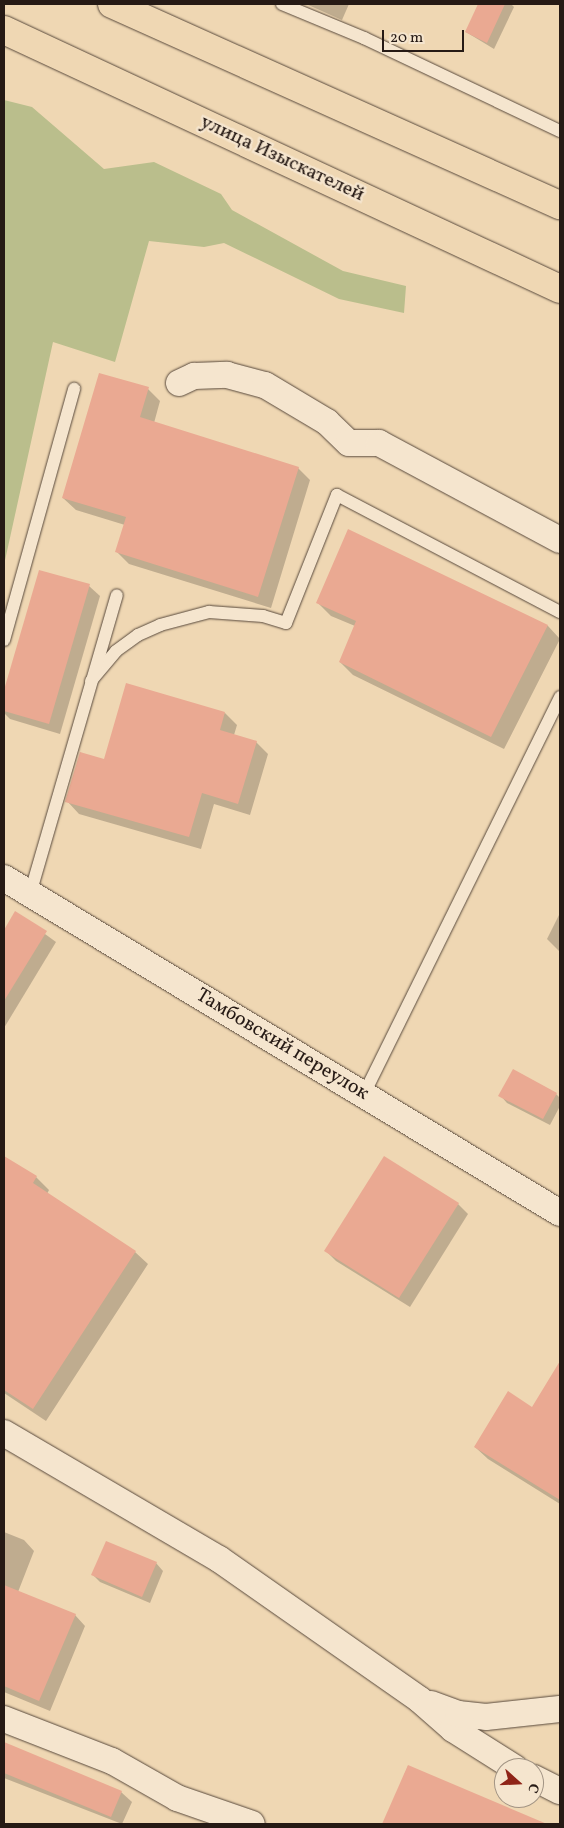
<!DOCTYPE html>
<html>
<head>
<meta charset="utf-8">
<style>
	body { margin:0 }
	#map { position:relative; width:564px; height:1828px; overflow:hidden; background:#efd7b3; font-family:Vollkorn,serif }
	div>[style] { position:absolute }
	.green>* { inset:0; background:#babe8c }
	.shadow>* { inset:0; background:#0003 }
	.building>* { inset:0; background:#eaa992 }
	.roads { filter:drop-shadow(0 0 1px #58493c) drop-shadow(0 0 1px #58493c) }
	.service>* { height:12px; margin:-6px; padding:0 6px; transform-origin:6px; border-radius:6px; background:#f5e5ce }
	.minor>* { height:26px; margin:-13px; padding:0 13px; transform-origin:13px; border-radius:13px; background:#f5e5ce }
	.trunk>* { height:28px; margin:-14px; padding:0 14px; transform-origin:14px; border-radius:14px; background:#efd7b3 }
	span { translate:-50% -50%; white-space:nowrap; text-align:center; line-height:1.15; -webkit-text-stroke:4.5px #f5e5ce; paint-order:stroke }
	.street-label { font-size:20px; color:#261a15 }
	.frame { position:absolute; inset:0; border:5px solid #261a15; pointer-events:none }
	.north { position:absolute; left:494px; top:1758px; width:50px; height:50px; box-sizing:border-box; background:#f5e5ce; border:1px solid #a29484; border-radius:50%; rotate:110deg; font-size:14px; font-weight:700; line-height:20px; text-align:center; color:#261a15 }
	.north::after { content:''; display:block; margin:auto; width:18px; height:22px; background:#8f2418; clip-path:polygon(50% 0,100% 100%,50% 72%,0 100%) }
	.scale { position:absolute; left:382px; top:30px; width:82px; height:22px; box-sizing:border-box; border:2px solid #261a15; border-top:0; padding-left:6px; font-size:15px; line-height:18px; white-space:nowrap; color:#261a15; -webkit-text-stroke:4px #f5e5ce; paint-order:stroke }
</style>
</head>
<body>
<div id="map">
	<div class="green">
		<i style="clip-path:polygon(4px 100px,32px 107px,104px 169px,154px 162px,221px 194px,232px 210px,343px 271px,406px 286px,404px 313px,339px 299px,224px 243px,204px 247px,149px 241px,115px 362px,53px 342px,4px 565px)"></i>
	</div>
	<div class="shadow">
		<i style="clip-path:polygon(306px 4px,349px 4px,342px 20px)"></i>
		<i style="clip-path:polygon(480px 4px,511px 4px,514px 7px,494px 49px,466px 32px)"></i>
		<i style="clip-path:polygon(148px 389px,160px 401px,154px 423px,298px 468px,310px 480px,271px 608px,129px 564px,117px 552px,125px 525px,76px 510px,63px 498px)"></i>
		<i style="clip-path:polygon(349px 531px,548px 626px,560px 639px,504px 749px,353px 675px,340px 662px,355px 626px,331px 616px,318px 603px)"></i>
		<i style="clip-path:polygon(40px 571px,89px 586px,100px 596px,60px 734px,10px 719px,4px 713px,4px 694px)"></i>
		<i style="clip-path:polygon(225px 713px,237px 725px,234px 735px,256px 742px,268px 754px,250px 815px,214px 804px,201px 849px,79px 814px,67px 801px,105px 760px)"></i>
		<i style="clip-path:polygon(16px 913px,56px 942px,4px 1028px,4px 933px)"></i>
		<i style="clip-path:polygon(560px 913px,560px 952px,547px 939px)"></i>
		<i style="clip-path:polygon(556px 1094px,560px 1098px,560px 1106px,550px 1125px,507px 1103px,500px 1095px)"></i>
		<i style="clip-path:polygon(4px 1157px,36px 1177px,49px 1190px,47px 1194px,135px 1252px,148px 1264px,46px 1421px,4px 1393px)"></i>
		<i style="clip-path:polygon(458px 1204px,468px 1214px,410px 1307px,336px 1261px,326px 1251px)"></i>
		<i style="clip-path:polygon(560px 1364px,560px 1504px,488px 1459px,475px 1447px,533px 1409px)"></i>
		<i style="clip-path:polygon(4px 1532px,24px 1540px,34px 1551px,18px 1592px,75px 1615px,85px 1626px,50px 1711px,4px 1692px)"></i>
		<i style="clip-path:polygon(156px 1563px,163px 1571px,150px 1603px,100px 1582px,92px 1574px)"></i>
		<i style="clip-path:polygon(4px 1743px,121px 1792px,132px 1802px,122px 1824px,4px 1778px)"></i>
		<i style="clip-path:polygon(408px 1766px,526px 1817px,534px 1824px,384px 1824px)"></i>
	</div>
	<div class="building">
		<i style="clip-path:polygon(478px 4px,505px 4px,487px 43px,465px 32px)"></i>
		<i style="clip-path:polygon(99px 373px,149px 387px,140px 417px,299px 467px,258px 597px,115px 552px,126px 517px,62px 498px)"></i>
		<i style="clip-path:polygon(348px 529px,548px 625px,491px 737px,339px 662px,356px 621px,316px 603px)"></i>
		<i style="clip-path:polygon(39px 570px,90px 584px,49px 724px,4px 711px,4px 690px)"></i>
		<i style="clip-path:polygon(126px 683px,225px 712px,220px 730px,257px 741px,238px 804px,202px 793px,189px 837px,65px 802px,80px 752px,104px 759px)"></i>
		<i style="clip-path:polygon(15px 911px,47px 931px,4px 1001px,4px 930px)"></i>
		<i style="clip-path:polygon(513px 1069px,557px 1093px,543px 1119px,498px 1096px)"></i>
		<i style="clip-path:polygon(4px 1156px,37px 1176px,33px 1183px,136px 1251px,33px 1409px,4px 1390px)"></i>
		<i style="clip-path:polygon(384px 1156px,459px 1203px,399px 1298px,324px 1251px)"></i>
		<i style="clip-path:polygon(560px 1361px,560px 1500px,474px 1447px,508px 1391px,532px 1407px)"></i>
		<i style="clip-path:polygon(106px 1541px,157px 1562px,142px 1597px,91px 1575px)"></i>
		<i style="clip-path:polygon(4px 1585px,76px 1614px,39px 1701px,4px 1686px)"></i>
		<i style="clip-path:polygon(4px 1742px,122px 1791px,111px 1817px,4px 1773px)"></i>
		<i style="clip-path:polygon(408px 1765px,547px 1824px,382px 1824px)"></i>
	</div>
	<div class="roads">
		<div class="service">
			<i style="left:282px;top:4px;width:89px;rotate:22.5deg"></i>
			<i style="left:364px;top:38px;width:217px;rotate:25.4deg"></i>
			<i style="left:4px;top:640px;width:261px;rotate:-74.4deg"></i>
			<i style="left:91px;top:681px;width:39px;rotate:-50deg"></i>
			<i style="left:116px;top:651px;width:27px;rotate:-36deg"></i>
			<i style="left:138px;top:635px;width:24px;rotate:-24deg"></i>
			<i style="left:160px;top:625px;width:51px;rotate:-14.9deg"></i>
			<i style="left:209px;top:612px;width:54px;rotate:4.2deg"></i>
			<i style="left:263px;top:616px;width:24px;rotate:17deg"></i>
			<i style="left:286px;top:623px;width:138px;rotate:-68.3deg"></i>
			<i style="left:337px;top:495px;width:252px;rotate:27.7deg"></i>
			<i style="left:30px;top:894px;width:311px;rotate:-73.8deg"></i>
			<i style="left:364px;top:1094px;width:443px;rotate:-63.7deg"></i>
		</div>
		<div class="minor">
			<i style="left:179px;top:383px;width:17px;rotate:-25deg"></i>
			<i style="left:194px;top:376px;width:33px;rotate:-2deg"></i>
			<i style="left:227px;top:375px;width:39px;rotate:15deg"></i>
			<i style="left:265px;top:385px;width:72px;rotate:30.8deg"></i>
			<i style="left:327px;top:422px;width:30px;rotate:44deg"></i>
			<i style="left:349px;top:443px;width:30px"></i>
			<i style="left:379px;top:443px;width:205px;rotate:28.2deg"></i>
			<i style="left:4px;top:878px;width:649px;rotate:31.07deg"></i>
			<i style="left:4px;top:1433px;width:249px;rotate:30.4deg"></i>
			<i style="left:219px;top:1559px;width:246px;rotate:35deg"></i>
			<i style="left:420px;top:1700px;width:44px;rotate:41.3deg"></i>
			<i style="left:453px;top:1729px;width:73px;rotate:32.2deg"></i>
			<i style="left:431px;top:1704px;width:29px;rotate:20deg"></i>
			<i style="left:458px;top:1714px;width:28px;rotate:6deg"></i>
			<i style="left:486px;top:1717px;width:74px;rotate:-6.2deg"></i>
			<i style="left:4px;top:1719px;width:116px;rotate:21.3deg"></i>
			<i style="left:112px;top:1761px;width:75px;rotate:29.6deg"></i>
			<i style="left:177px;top:1798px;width:79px;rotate:19.1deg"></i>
			<i style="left:534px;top:1778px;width:29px;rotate:27deg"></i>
		</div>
		<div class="trunk">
			<i style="left:112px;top:4px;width:491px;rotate:24.2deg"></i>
			<i style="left:4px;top:30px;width:613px;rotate:24.98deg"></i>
		</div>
	</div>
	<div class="street-label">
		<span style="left:282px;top:159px;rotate:25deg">улица Изыскателей</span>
		<span style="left:282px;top:1045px;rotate:31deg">Тамбовский переулок</span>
	</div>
	<div class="frame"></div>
	<div class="north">С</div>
	<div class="scale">20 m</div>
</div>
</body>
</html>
